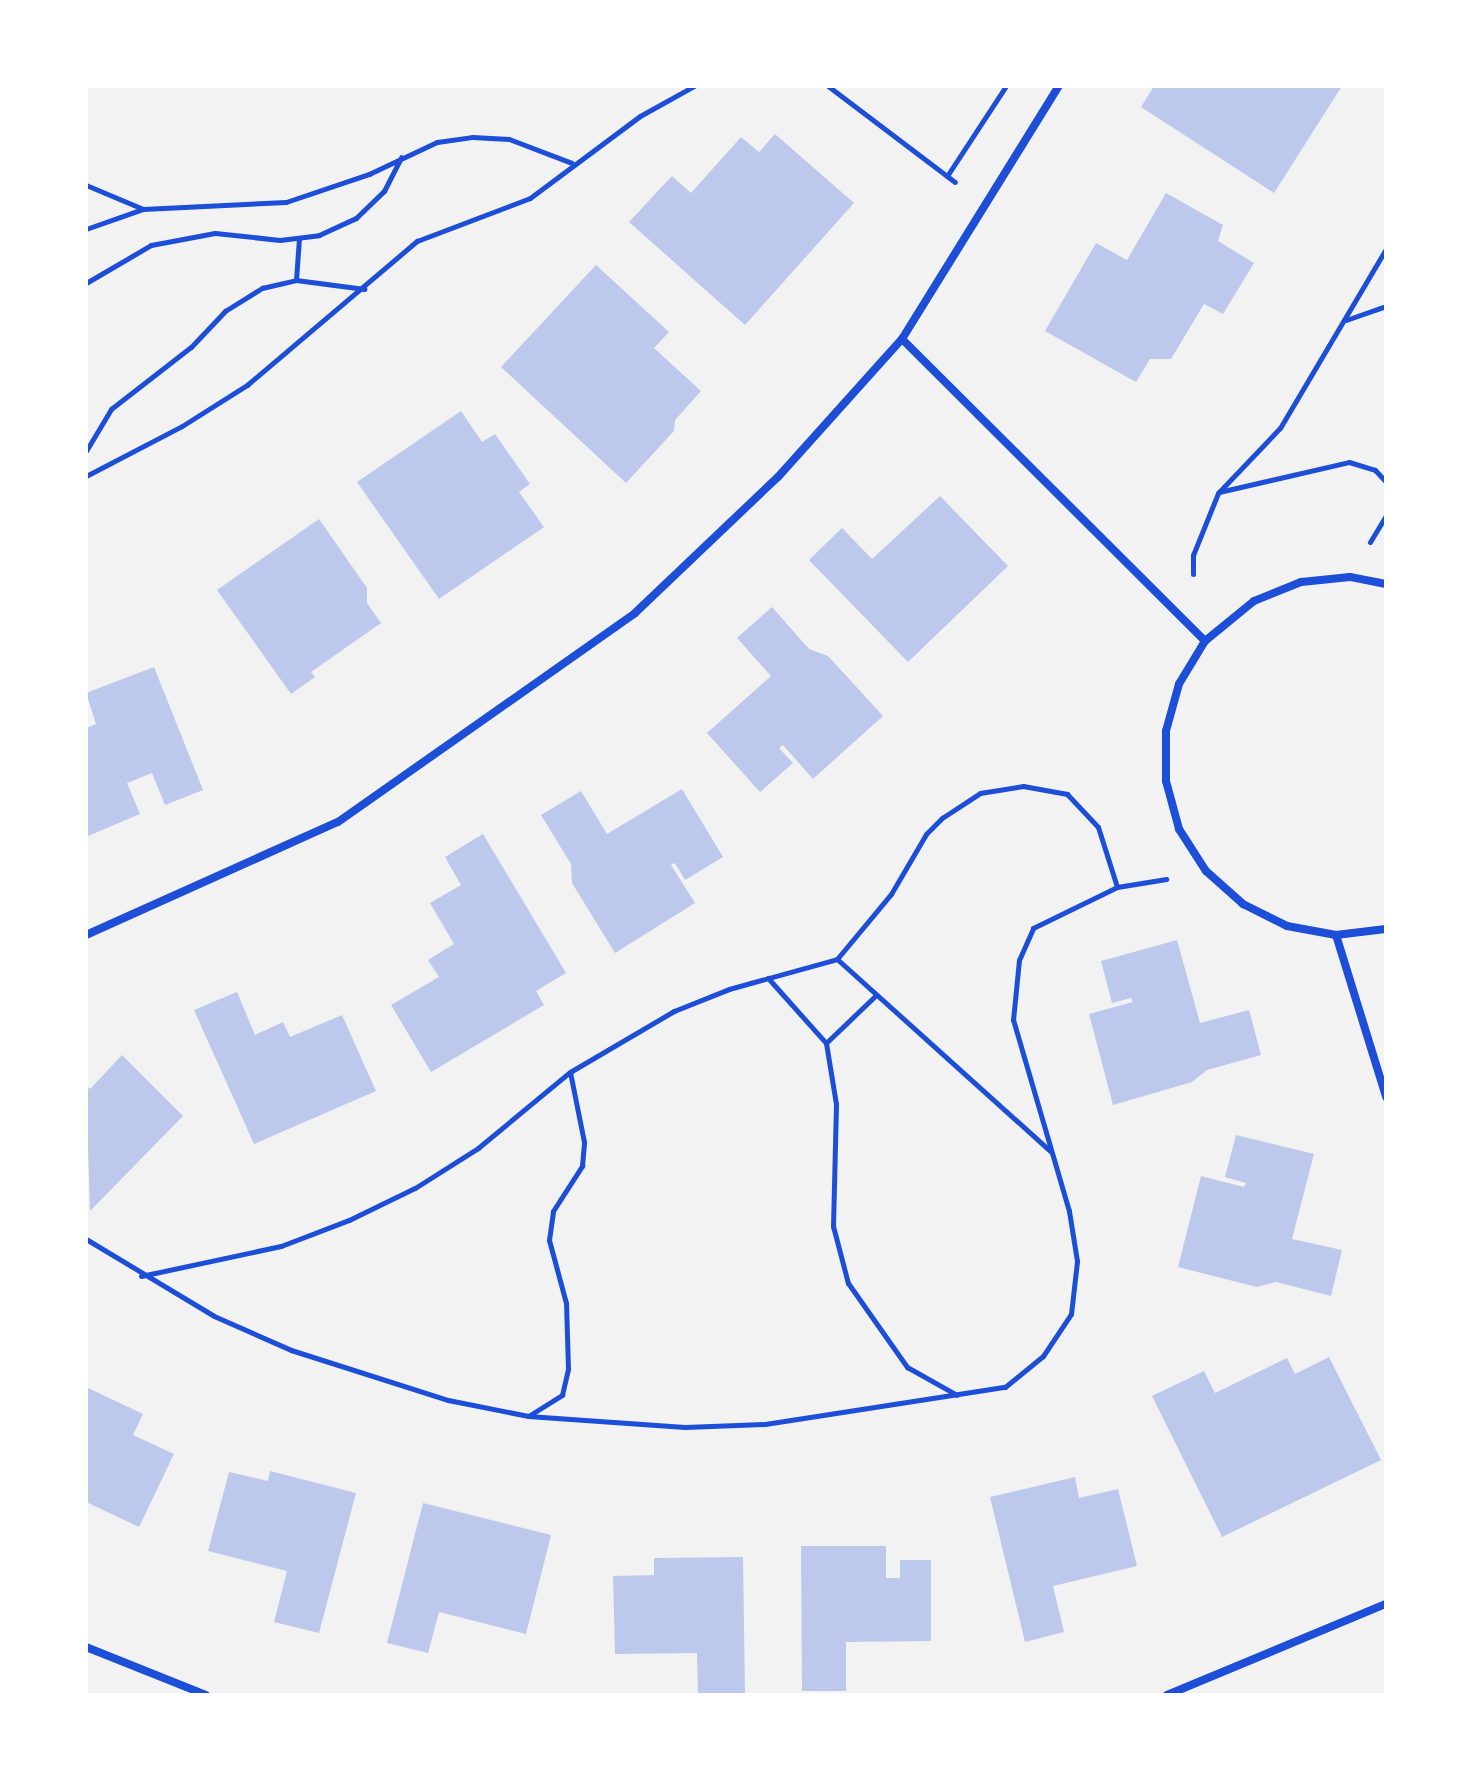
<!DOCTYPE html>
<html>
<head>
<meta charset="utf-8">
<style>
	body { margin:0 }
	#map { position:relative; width:1472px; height:1781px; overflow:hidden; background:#f2f2f2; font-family:"Space Grotesk",sans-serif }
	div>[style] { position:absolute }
	.building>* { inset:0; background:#bdc9ec }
	.path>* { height:5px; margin:-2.5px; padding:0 2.5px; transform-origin:2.5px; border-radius:2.5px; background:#1d4ed8 }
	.minor>* { height:8px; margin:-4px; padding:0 4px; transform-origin:4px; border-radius:4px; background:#1d4ed8 }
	span { translate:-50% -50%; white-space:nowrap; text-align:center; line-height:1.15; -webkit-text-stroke:6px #fff; paint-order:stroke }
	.frame { position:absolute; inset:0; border:88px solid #fff; pointer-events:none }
</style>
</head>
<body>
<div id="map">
	<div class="building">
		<i style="clip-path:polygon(1154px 86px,1342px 86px,1274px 193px,1141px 107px)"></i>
		<i style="clip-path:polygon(775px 134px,854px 203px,745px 325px,629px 222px,672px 176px,691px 193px,741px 137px,759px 152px)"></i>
		<i style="clip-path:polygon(1166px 193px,1223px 225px,1218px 241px,1254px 263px,1223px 314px,1204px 304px,1171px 359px,1150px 359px,1136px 382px,1045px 331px,1096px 243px,1127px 260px)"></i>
		<i style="clip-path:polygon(596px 265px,669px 332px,654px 348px,701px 391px,675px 420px,674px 431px,626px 483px,501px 367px)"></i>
		<i style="clip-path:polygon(461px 411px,482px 442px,495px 434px,530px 484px,519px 492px,544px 527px,439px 599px,357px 482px)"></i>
		<i style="clip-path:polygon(940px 496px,1008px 566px,908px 662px,809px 560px,842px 528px,872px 559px)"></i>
		<i style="clip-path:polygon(319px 519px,367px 588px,367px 603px,381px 623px,311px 672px,315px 677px,291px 694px,217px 590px)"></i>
		<i style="clip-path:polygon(772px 607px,809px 649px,828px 656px,883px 716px,813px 779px,783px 745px,779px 748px,793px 763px,760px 792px,707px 733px,771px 676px,737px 638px)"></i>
		<i style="clip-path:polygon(154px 667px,203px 790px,165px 805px,152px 773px,127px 783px,140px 814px,88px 836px,86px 728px,96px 724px,86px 693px)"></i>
		<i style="clip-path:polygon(682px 789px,723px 857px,685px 880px,675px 863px,671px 865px,695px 903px,615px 953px,572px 883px,571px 864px,541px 815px,581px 791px,607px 834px)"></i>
		<i style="clip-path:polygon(483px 834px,566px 973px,536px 991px,544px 1005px,431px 1072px,391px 1005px,439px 977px,428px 960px,454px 944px,430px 903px,461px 885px,445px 857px)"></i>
		<i style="clip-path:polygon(1177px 940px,1200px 1023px,1249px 1010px,1261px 1055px,1207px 1070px,1192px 1082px,1113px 1105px,1089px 1014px,1133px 1002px,1131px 998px,1112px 1003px,1101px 961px)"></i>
		<i style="clip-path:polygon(237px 992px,255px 1035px,283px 1022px,290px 1037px,342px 1015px,376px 1091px,254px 1144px,194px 1010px)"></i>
		<i style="clip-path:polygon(122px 1055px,183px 1116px,90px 1211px,86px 1085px,90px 1089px)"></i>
		<i style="clip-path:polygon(1236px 1135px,1314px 1154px,1292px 1239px,1342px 1250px,1331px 1296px,1276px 1282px,1257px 1287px,1178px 1267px,1201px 1176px,1244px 1187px,1246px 1183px,1225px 1177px)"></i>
		<i style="clip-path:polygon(1329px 1357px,1381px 1460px,1222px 1537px,1152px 1396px,1204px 1371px,1215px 1393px,1287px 1358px,1295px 1374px)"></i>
		<i style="clip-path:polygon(86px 1387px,143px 1414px,133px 1435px,174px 1454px,139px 1527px,86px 1502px)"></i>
		<i style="clip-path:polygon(270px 1471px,356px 1493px,319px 1633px,274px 1622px,287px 1571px,208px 1551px,229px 1472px,268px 1481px)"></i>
		<i style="clip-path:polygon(1075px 1477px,1079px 1498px,1118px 1489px,1137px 1566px,1053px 1586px,1064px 1632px,1025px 1642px,990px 1497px)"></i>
		<i style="clip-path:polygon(423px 1503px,551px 1535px,526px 1634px,439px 1612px,428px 1653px,387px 1643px)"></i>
		<i style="clip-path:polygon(801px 1546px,886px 1546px,886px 1578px,900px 1578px,900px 1560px,931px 1560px,931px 1641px,846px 1642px,846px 1691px,802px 1691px)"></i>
		<i style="clip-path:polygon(743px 1557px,745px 1695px,698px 1695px,697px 1653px,615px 1654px,613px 1576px,654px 1575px,654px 1558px)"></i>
	</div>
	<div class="path">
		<i style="left:828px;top:86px;width:159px;rotate:37.1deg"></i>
		<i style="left:947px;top:176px;width:108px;rotate:-56.8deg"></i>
		<i style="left:86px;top:185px;width:62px;rotate:22.8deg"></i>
		<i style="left:86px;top:229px;width:60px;rotate:-19.3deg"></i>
		<i style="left:143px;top:209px;width:143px;rotate:-2.8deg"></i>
		<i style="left:286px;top:202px;width:88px;rotate:-18.6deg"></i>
		<i style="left:369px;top:174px;width:75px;rotate:-25.2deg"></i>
		<i style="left:437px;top:142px;width:35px;rotate:-8deg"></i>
		<i style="left:472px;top:137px;width:37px;rotate:3deg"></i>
		<i style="left:509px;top:139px;width:67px;rotate:20.9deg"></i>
		<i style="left:296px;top:280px;width:42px;rotate:-85.9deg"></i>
		<i style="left:86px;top:283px;width:75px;rotate:-30.3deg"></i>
		<i style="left:151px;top:245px;width:65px;rotate:-10.6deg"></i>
		<i style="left:215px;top:233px;width:65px;rotate:6.1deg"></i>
		<i style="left:280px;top:240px;width:39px;rotate:-7deg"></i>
		<i style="left:319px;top:235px;width:41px;rotate:-24.7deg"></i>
		<i style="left:356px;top:218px;width:39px;rotate:-44deg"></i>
		<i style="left:384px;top:191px;width:38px;rotate:-63deg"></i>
		<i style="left:1346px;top:320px;width:42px;rotate:-19.3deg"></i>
		<i style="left:86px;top:451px;width:49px;rotate:-59.2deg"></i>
		<i style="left:111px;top:409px;width:101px;rotate:-37.8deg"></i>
		<i style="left:191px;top:347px;width:50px;rotate:-46.6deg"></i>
		<i style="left:225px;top:311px;width:44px;rotate:-31.9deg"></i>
		<i style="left:262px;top:288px;width:35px;rotate:-13deg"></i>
		<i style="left:296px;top:280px;width:69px;rotate:7.5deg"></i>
		<i style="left:86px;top:476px;width:108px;rotate:-27.5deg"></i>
		<i style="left:182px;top:426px;width:77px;rotate:-32.2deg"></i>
		<i style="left:247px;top:385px;width:223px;rotate:-40.3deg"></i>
		<i style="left:417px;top:241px;width:121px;rotate:-20.8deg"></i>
		<i style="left:530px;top:198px;width:137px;rotate:-36.7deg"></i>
		<i style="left:640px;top:116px;width:62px;rotate:-29.1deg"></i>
		<i style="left:1219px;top:492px;width:133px;rotate:-13deg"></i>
		<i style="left:1349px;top:462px;width:27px;rotate:17deg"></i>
		<i style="left:1375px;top:470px;width:16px;rotate:47deg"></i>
		<i style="left:1370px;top:542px;width:31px;rotate:-59deg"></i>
		<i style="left:1193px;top:574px;width:19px;rotate:-90deg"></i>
		<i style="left:1193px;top:555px;width:67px;rotate:-68deg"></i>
		<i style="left:1218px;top:493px;width:90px;rotate:-46.4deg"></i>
		<i style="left:1280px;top:428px;width:208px;rotate:-59.4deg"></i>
		<i style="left:837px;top:959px;width:287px;rotate:42deg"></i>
		<i style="left:768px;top:978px;width:87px;rotate:48.3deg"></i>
		<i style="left:826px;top:1043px;width:62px;rotate:80.7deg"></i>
		<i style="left:836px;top:1104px;width:122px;rotate:91.4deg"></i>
		<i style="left:833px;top:1226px;width:59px;rotate:75.3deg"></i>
		<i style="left:848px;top:1283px;width:103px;rotate:54.9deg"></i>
		<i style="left:907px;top:1367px;width:57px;rotate:29.2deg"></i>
		<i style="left:826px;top:1043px;width:69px;rotate:-43.8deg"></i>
		<i style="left:86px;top:1239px;width:149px;rotate:31deg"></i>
		<i style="left:214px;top:1316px;width:84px;rotate:23.8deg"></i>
		<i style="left:291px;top:1350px;width:165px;rotate:17.7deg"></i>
		<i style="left:448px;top:1400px;width:82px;rotate:11.3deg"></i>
		<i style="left:528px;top:1416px;width:157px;rotate:4deg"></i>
		<i style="left:685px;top:1427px;width:80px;rotate:-2.1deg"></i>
		<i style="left:765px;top:1424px;width:243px;rotate:-8.8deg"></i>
		<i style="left:1005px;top:1387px;width:49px;rotate:-39.2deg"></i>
		<i style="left:1043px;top:1356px;width:50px;rotate:-56.3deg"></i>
		<i style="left:1071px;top:1314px;width:53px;rotate:-83.5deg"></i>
		<i style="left:1077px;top:1261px;width:51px;rotate:-99.1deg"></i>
		<i style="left:1069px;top:1211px;width:199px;rotate:-106.3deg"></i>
		<i style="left:1013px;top:1020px;width:60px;rotate:-84.3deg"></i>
		<i style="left:1019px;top:960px;width:35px;rotate:-66deg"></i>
		<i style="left:1033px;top:928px;width:93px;rotate:-26deg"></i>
		<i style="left:1117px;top:887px;width:50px;rotate:-9.3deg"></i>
		<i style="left:141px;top:1276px;width:143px;rotate:-12.1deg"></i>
		<i style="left:281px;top:1246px;width:73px;rotate:-20.9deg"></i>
		<i style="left:349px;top:1220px;width:73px;rotate:-25.9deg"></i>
		<i style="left:415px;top:1188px;width:75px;rotate:-32.4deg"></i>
		<i style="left:478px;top:1148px;width:119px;rotate:-39.6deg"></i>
		<i style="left:570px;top:1072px;width:121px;rotate:-30.4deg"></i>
		<i style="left:674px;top:1011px;width:59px;rotate:-21.8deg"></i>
		<i style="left:729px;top:989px;width:112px;rotate:-15.5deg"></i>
		<i style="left:837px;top:959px;width:85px;rotate:-50.3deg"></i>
		<i style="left:891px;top:894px;width:69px;rotate:-59.7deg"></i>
		<i style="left:926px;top:834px;width:23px;rotate:-45deg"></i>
		<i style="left:942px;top:818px;width:45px;rotate:-33.3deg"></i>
		<i style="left:980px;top:793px;width:44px;rotate:-9.2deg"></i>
		<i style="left:1023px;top:786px;width:45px;rotate:10.3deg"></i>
		<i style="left:1067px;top:794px;width:45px;rotate:46.8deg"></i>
		<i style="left:1098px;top:827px;width:63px;rotate:72.4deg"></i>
		<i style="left:530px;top:1415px;width:38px;rotate:-32deg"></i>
		<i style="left:562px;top:1395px;width:27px;rotate:-77deg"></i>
		<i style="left:568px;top:1369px;width:66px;rotate:-91.7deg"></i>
		<i style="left:566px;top:1303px;width:65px;rotate:-105.1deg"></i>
		<i style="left:549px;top:1240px;width:29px;rotate:-82deg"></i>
		<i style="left:553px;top:1211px;width:54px;rotate:-57.2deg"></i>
		<i style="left:582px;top:1166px;width:24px;rotate:-85deg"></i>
		<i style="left:584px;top:1142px;width:71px;rotate:-101.3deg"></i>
	</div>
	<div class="minor">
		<i style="left:902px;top:339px;width:428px;rotate:44.9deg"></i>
		<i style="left:1386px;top:584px;width:37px;rotate:-169deg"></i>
		<i style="left:1350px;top:577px;width:49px;rotate:174.2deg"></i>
		<i style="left:1301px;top:582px;width:51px;rotate:158deg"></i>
		<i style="left:1254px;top:601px;width:63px;rotate:140.8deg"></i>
		<i style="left:1205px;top:641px;width:50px;rotate:121.2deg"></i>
		<i style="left:1179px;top:684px;width:49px;rotate:105.5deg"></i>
		<i style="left:1166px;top:731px;width:50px;rotate:90deg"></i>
		<i style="left:1166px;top:781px;width:50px;rotate:74.8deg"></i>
		<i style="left:1179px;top:829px;width:50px;rotate:57.3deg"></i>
		<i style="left:1206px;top:871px;width:50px;rotate:41.7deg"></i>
		<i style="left:1243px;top:904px;width:49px;rotate:26.6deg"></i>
		<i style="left:1287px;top:926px;width:50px;rotate:10.4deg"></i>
		<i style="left:1336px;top:935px;width:50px;rotate:-6.8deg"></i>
		<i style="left:86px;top:935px;width:276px;rotate:-24.2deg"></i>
		<i style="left:338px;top:822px;width:363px;rotate:-35.1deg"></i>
		<i style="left:635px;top:613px;width:197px;rotate:-43.6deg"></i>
		<i style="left:778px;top:477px;width:186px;rotate:-48.1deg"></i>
		<i style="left:902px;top:339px;width:298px;rotate:-58.2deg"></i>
		<i style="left:1336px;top:935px;width:170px;rotate:72.8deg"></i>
		<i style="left:86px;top:1647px;width:129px;rotate:21.8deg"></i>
		<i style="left:1167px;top:1695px;width:237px;rotate:-22.6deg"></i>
	</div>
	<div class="frame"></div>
</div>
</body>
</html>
